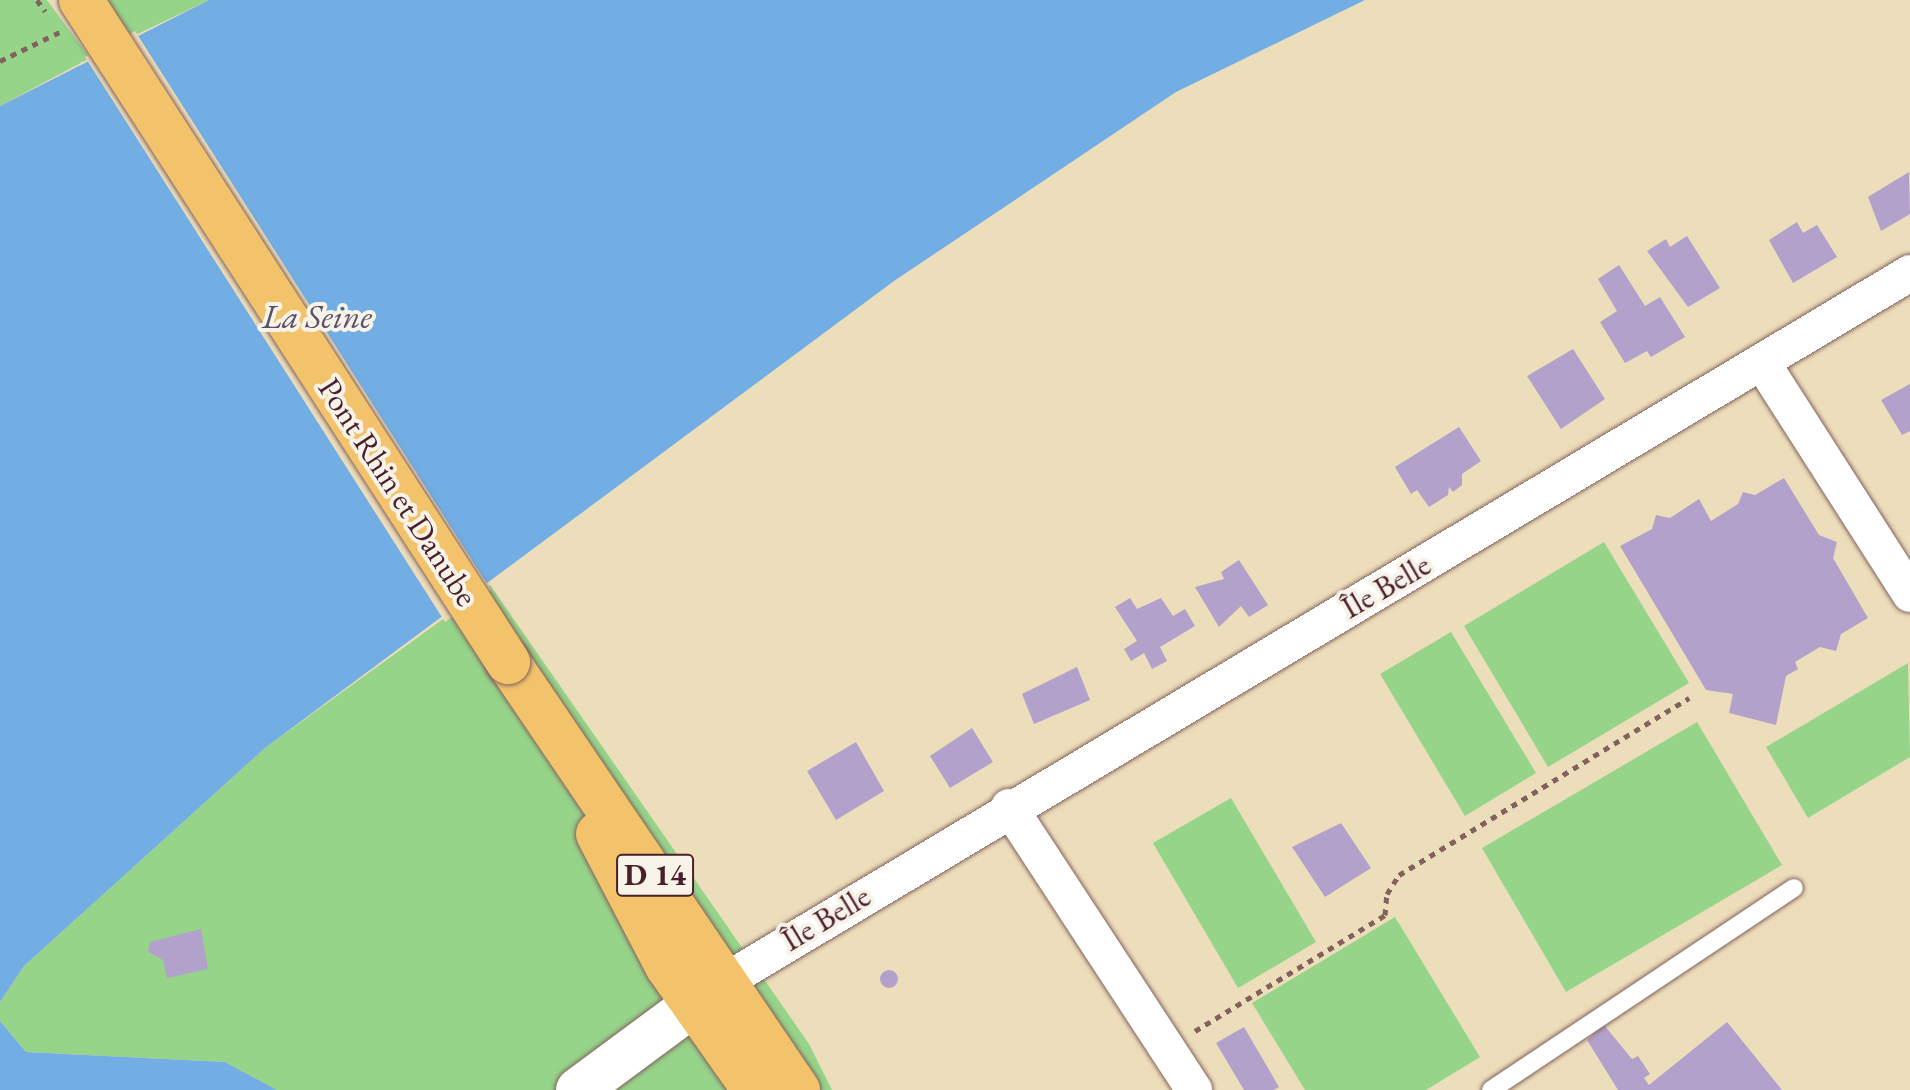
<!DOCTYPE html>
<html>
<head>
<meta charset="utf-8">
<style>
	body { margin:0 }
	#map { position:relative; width:1910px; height:1090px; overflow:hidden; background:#eddebb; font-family:"EB Garamond",serif }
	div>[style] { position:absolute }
	.green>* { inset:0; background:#96d48a }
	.water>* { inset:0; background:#72aee3 }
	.pier>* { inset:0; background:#eddebb }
	.building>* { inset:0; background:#b2a1ca }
	.round { border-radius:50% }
	.path>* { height:5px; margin-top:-2.5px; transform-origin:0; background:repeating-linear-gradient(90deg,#83625d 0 6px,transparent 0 12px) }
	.roads { filter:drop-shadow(0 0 2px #83625d) drop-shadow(0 0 2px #83625d) }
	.service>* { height:18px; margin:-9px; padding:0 9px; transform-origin:9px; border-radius:9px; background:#fff }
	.minor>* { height:36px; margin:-18px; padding:0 18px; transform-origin:18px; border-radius:18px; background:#fff }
	.tertiary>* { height:44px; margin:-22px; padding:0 22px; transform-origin:22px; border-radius:22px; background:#fff }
	.primary>* { height:44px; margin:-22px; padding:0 22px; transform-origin:22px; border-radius:22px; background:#f2c36a }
	.bridges { filter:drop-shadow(0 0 2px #83625d) drop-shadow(0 0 2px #83625d) }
	.primary-bridge>* { height:44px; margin:-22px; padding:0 22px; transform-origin:22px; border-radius:22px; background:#f2c36a }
	span { translate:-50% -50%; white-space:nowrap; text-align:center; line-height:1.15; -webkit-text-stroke:8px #f7f3e8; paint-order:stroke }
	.shield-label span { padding:2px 6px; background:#f7f3e8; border:2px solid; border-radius:6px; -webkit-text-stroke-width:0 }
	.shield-label { font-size:30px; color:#4a1f2b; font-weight:700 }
	.street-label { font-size:32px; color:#4a1f2b }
	.water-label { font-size:34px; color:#58516b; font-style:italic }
</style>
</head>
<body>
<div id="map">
	<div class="green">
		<i style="clip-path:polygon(0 0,47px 0,90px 58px,0 106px)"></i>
		<i style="clip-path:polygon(105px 0,209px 0,127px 39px)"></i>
		<i style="clip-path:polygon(1604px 542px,1689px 683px,1548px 767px,1464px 626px)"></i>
		<i style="clip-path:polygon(490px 585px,809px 1044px,832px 1090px,277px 1090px,225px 1062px,26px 1052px,0 1021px,0 1002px,24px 966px,265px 748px)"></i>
		<i style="clip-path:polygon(1451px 632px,1536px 773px,1465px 816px,1380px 674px)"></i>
		<i style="clip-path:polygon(1908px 663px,1910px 757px,1808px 818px,1766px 747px)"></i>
		<i style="clip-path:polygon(1697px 722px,1782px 865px,1566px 992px,1482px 848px)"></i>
		<i style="clip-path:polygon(1231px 798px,1316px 942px,1238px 988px,1153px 843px)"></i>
		<i style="clip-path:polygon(1395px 917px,1480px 1057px,1426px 1090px,1305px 1090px,1252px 1003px)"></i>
	</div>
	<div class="water">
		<i style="clip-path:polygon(209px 0,1365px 0,1176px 92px,894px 281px,265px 748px,24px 966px,0 1002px,0 106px)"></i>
		<i style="clip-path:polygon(0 1021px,26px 1052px,225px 1062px,277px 1090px,0 1090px)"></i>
	</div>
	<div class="pier">
		<i style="clip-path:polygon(135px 31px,491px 590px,445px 622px,85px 57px)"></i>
	</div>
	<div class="building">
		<i style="clip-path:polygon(1909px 172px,1910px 214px,1881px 231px,1868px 197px)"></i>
		<i style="clip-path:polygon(1797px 222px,1803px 233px,1817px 225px,1837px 257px,1793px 283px,1769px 240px)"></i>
		<i style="clip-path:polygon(1687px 236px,1720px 288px,1688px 307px,1647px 251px,1666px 239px,1670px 247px)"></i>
		<i style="clip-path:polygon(1619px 265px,1645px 306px,1660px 297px,1685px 337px,1651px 357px,1647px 351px,1625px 363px,1600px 322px,1617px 311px,1598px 279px)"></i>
		<i style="clip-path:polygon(1573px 349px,1605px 399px,1561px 429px,1527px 376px)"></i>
		<i style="clip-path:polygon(1910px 384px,1910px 431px,1902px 435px,1881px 400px)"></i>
		<i style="clip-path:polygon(1459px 427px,1481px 461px,1462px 474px,1462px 485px,1453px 492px,1449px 487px,1448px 495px,1429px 507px,1417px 490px,1411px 494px,1395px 467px)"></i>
		<i style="clip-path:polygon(1784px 478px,1819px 535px,1837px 542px,1833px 558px,1868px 618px,1841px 634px,1836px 651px,1820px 647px,1795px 662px,1798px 669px,1786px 676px,1776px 725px,1729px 713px,1733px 694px,1706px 690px,1620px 546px,1652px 529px,1656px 515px,1670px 518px,1699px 499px,1711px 521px,1738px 504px,1743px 492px,1755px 495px)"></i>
		<i style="clip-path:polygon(1239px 560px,1268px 605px,1249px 617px,1241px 606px,1219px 627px,1195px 587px,1224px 579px,1221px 572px)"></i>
		<i style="clip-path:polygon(1130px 598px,1137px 609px,1161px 598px,1173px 616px,1185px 609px,1195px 626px,1160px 647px,1167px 661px,1152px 669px,1144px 653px,1131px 661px,1124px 649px,1137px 641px,1115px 607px)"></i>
		<i style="clip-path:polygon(1077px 667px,1090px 700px,1034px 724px,1022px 694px)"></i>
		<i style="clip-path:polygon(972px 728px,993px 762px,950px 788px,930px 756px)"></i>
		<i style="clip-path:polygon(856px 742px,884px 791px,836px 820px,807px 771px)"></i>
		<i style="clip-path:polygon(1341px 823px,1371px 868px,1325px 897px,1292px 847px)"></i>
		<i style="clip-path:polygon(201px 929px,208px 969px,167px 978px,163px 960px,148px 952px,150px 942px)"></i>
		<i class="round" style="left:880px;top:970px;width:18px;height:18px"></i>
		<i style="clip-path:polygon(1727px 1022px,1782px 1090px,1618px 1090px,1587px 1040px,1604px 1025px,1632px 1059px,1638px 1056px,1650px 1074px,1644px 1078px,1649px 1085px)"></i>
		<i style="clip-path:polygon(1244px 1027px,1279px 1087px,1274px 1090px,1244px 1090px,1216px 1043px)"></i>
	</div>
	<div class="path">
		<i style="left:37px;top:0;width:14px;rotate:54deg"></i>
		<i style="left:0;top:61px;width:67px;rotate:-25.8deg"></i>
		<i style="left:1195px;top:1031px;width:223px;rotate:-31.4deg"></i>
		<i style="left:1385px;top:915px;width:21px;rotate:-85deg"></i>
		<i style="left:1387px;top:894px;width:22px;rotate:-58deg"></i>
		<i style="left:1399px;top:875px;width:340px;rotate:-31.4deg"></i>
	</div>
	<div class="roads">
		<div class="service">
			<i style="left:1491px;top:1090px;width:364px;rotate:-33.7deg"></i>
		</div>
		<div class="minor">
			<i style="left:1763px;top:364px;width:273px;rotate:57.4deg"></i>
			<i style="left:1009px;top:807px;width:338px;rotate:56.8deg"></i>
			<i style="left:727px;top:980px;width:1378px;rotate:-30.86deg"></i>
		</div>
		<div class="tertiary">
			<i style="left:578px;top:1090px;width:182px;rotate:-36.5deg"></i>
		</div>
		<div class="primary">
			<i style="left:508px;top:662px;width:517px;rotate:55.88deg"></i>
			<i style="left:598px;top:834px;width:149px;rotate:62.4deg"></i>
			<i style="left:667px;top:966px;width:151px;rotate:54.9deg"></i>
		</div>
	</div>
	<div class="bridges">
		<div class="primary-bridge">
			<i style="left:81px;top:0;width:788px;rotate:57.18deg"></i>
		</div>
	</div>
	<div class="shield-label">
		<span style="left:655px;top:875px">D 14</span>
	</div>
	<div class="street-label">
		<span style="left:398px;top:492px;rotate:57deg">Pont Rhin et Danube</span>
		<span style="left:1386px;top:586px;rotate:-30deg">Île Belle</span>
		<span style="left:826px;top:918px;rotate:-31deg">Île Belle</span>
	</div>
	<div class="water-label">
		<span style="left:317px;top:317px">La Seine</span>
	</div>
</div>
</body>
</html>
